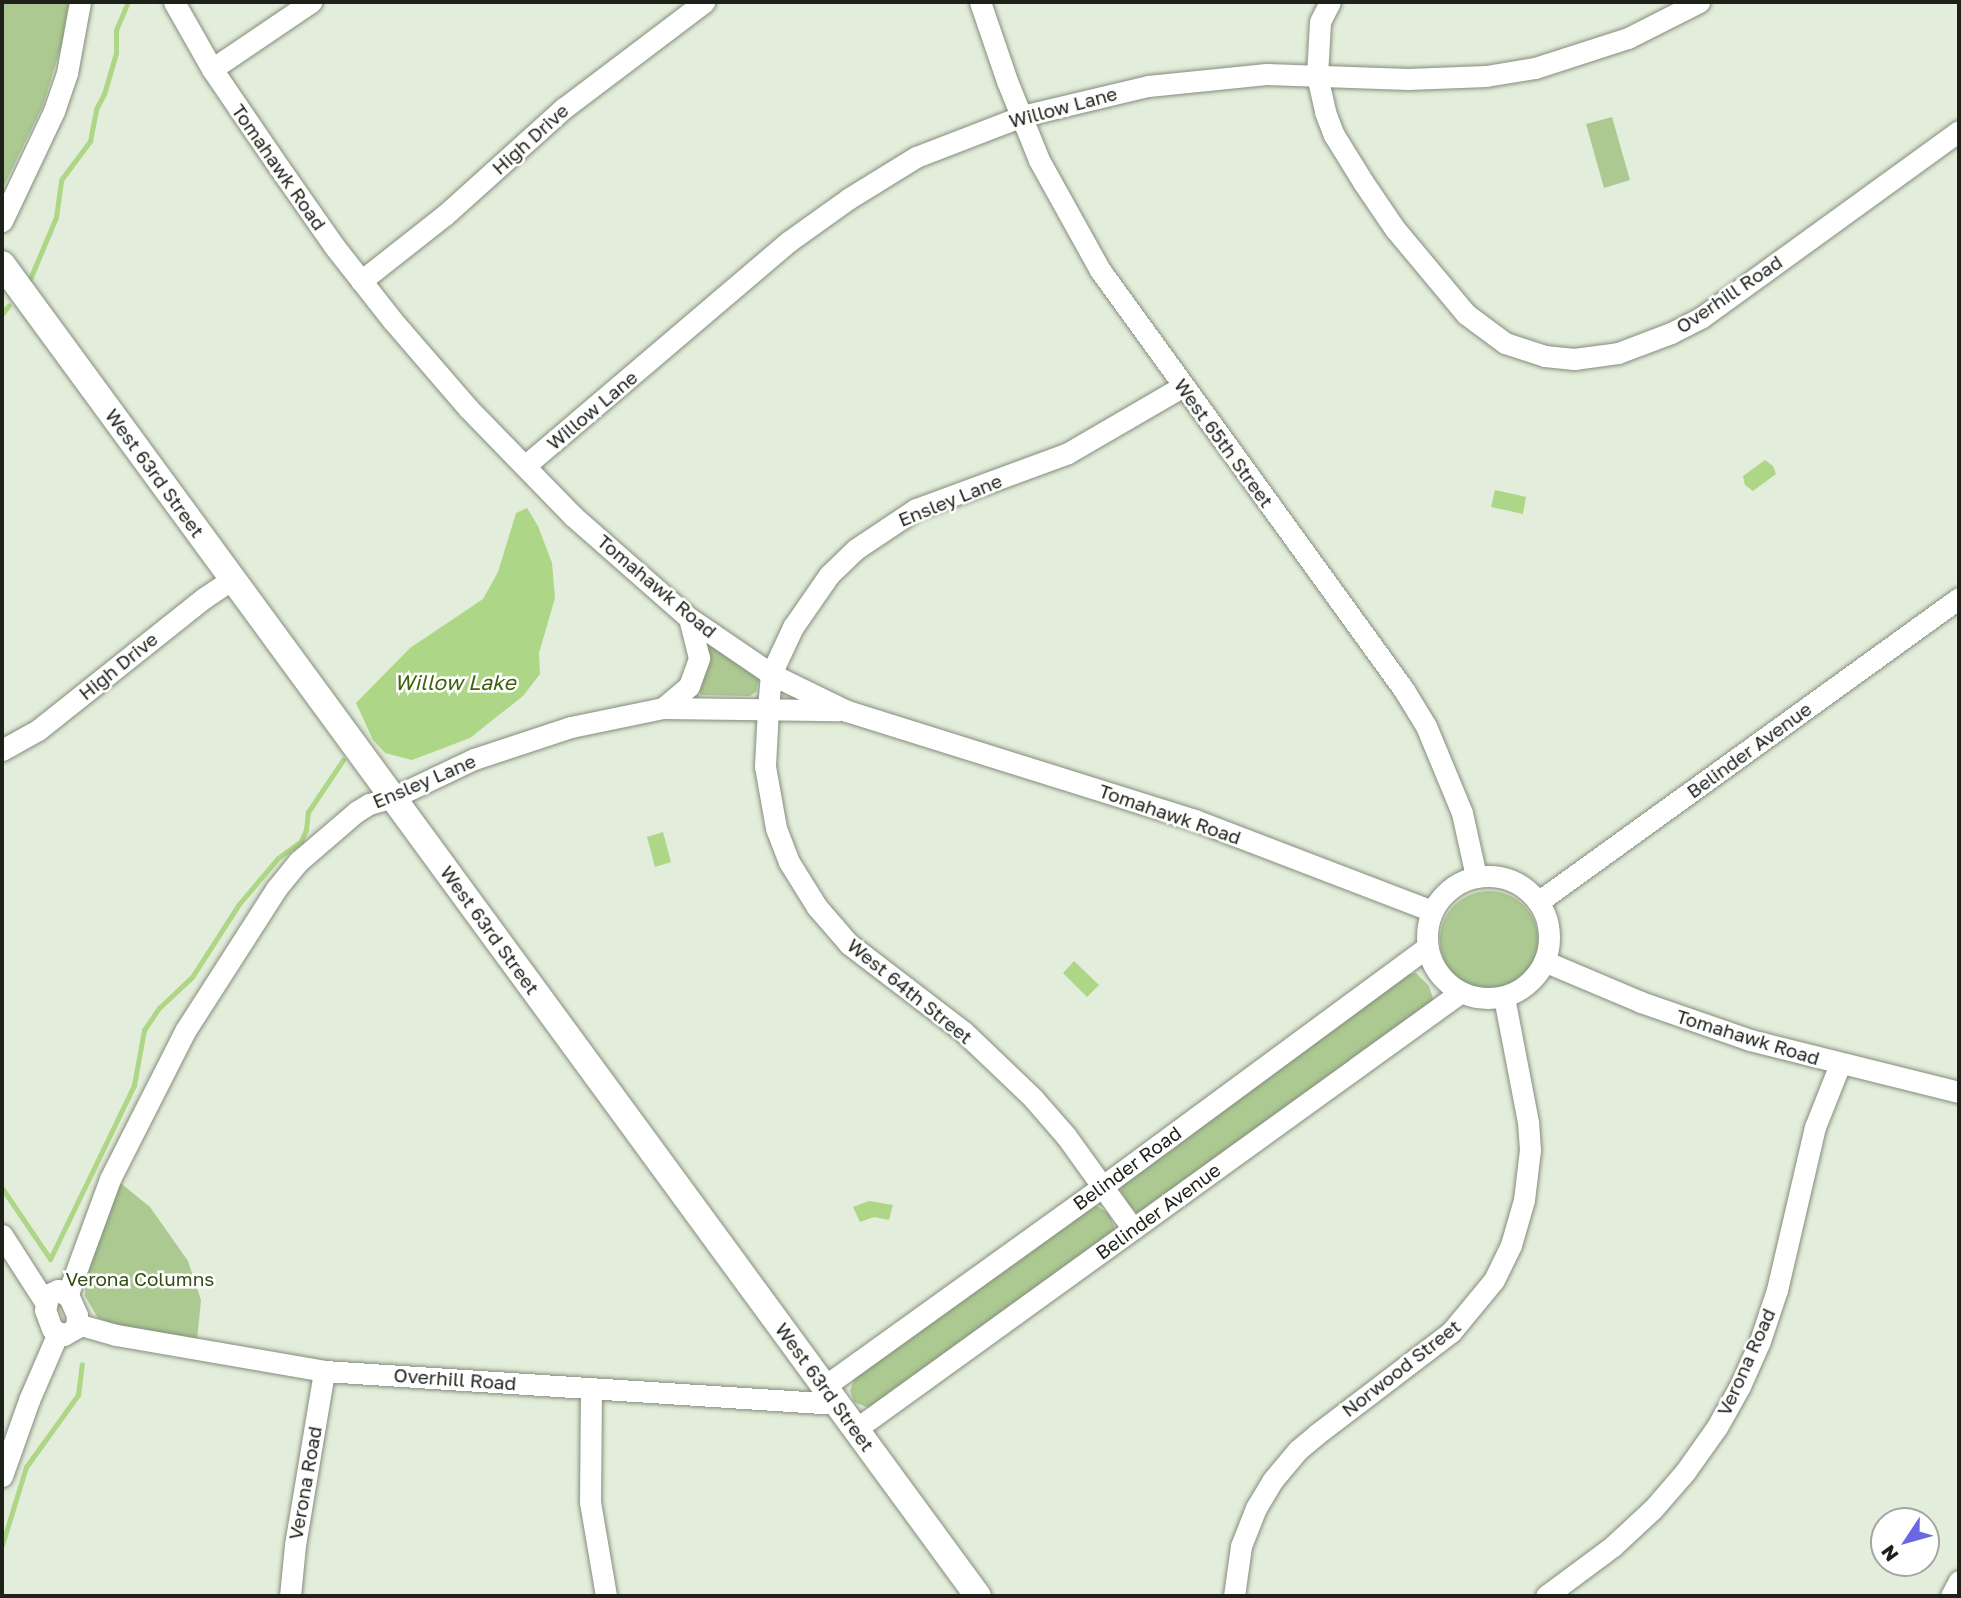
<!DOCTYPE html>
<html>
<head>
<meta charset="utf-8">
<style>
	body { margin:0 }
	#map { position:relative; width:1961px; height:1598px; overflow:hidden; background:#e3eddb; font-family:"Golos Text",sans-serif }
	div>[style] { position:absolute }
	.green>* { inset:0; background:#acc992 }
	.round { border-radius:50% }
	.water>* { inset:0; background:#add686 }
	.stream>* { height:5px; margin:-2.5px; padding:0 2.5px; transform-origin:2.5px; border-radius:2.5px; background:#add686 }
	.roads { filter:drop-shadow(0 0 2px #848d7c) drop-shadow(0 0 2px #848d7c) }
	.minor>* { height:21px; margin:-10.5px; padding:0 10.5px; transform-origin:10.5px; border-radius:10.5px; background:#fff }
	.minor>.ring { margin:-10.5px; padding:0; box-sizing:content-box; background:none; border:21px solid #fff; border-radius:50% }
	.major>* { height:26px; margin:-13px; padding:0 13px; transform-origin:13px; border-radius:13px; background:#fff }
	span { translate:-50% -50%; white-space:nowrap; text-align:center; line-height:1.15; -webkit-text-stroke:5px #fff; paint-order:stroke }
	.street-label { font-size:19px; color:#1d211a }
	.park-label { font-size:19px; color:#334c14 }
	.water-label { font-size:21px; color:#40630f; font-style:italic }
	.frame { position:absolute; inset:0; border:4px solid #1d211a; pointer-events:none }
	.north { position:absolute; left:1870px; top:1507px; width:70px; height:70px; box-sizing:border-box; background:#fff; border:2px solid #a5a6a3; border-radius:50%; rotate:234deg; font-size:19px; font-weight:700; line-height:28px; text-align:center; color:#1d211a }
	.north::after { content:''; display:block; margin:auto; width:24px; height:32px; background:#6b67e1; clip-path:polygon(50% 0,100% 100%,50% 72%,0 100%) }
</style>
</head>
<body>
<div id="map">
	<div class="green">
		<i style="clip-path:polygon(2px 2px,69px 2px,62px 44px,43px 105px,2px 190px)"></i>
		<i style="clip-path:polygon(1612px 117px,1630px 180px,1604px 188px,1586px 124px)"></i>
		<i style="clip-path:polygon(711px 646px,759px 677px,756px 692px,750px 696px,701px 695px,698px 689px,707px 649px)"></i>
		<i class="round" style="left:1440px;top:891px;width:98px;height:98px"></i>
		<i style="clip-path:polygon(1416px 973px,1429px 986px,1434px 1002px,1139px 1214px,1130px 1206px,1121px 1191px,1122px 1183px,1406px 975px)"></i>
		<i style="clip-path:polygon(118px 1181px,150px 1207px,188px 1261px,201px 1300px,197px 1340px,133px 1331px,110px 1323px,98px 1318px,85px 1296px,86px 1278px,106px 1208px)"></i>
		<i style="clip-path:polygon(1094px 1204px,1109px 1214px,1116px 1231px,871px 1409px,854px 1402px,850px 1391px,855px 1376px)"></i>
	</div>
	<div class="water">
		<i style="clip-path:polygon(1765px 460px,1773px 466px,1776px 474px,1753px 491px,1745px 485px,1743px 476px)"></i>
		<i style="clip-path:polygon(1495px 490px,1526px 497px,1523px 514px,1491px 507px)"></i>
		<i style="clip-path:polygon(527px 508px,538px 526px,552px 563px,555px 598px,539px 653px,540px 674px,523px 696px,470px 738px,412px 760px,385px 753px,373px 740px,356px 703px,410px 648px,483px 599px,498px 572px,516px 513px)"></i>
		<i style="clip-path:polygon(663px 832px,671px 862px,655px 867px,647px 837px)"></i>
		<i style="clip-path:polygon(1074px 961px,1099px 985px,1087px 997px,1063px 973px)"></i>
		<i style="clip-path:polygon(869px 1201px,893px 1205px,889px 1220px,874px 1217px,860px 1222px,853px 1207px)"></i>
	</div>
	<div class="stream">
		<i style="left:30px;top:279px;width:67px;rotate:-67.2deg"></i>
		<i style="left:56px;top:217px;width:37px;rotate:-82deg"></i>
		<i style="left:61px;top:180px;width:49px;rotate:-53.4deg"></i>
		<i style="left:90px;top:141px;width:33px;rotate:-79deg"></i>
		<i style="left:96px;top:109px;width:17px;rotate:-62deg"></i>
		<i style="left:104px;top:94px;width:43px;rotate:-73.7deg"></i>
		<i style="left:116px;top:53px;width:23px;rotate:-90deg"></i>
		<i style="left:116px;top:30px;width:30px;rotate:-67deg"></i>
		<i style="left:2px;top:314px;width:11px;rotate:-52deg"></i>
		<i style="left:2px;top:1188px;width:86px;rotate:55.9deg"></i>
		<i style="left:50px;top:1259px;width:193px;rotate:-64.2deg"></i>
		<i style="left:134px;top:1085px;width:56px;rotate:-79.7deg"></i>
		<i style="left:144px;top:1030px;width:27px;rotate:-56deg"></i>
		<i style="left:159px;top:1008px;width:45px;rotate:-43.2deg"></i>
		<i style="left:192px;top:977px;width:87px;rotate:-57.2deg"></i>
		<i style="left:239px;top:904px;width:60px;rotate:-49.7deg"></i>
		<i style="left:278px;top:858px;width:29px;rotate:-36deg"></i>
		<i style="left:301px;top:841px;width:12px;rotate:-66deg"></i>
		<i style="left:306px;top:830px;width:18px;rotate:-84deg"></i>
		<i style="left:308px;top:812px;width:63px;rotate:-56.1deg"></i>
		<i style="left:2px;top:1545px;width:82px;rotate:-72.9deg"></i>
		<i style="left:26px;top:1467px;width:89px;rotate:-54.2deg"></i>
		<i style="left:78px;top:1395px;width:31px;rotate:-83deg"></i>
	</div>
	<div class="roads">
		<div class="minor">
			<i style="left:174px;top:2px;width:77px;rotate:60.4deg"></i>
			<i style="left:212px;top:69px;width:110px;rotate:55.7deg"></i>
			<i style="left:274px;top:160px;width:105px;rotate:55.1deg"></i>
			<i style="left:334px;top:246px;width:95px;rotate:51.8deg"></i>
			<i style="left:393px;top:321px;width:116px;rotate:49.2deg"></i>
			<i style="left:469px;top:409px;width:149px;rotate:45.8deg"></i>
			<i style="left:573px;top:516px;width:154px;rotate:41.3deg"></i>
			<i style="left:689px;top:618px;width:99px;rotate:34.3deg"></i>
			<i style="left:771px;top:674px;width:85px;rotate:26deg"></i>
			<i style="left:847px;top:711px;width:365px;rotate:17.4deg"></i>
			<i style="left:1195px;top:820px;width:254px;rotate:21deg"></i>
			<i style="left:980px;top:2px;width:83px;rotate:71.1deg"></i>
			<i style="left:1007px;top:81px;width:85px;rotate:67.9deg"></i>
			<i style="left:1039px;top:160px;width:126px;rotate:61deg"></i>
			<i style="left:1100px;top:270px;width:518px;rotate:54.1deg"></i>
			<i style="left:1404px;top:690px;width:42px;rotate:58.6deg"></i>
			<i style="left:1426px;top:726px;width:94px;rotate:67.5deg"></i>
			<i style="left:1462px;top:813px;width:65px;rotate:77.5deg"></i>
			<i style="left:1330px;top:2px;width:22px;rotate:117deg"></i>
			<i style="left:1320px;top:22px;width:54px;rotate:93.2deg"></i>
			<i style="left:1317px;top:76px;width:37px;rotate:77deg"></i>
			<i style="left:1325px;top:112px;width:25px;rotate:69deg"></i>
			<i style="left:1334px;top:135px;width:55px;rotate:58.3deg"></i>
			<i style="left:1363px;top:182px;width:57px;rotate:55.8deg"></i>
			<i style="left:1395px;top:229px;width:111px;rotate:50.1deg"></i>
			<i style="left:1466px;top:314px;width:49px;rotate:36.6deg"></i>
			<i style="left:1505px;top:343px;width:42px;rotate:18deg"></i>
			<i style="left:1545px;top:356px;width:29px;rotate:6deg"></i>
			<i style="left:1574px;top:359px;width:44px;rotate:-7.8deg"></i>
			<i style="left:1618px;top:353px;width:57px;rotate:-20.7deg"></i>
			<i style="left:1671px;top:333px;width:35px;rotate:-27deg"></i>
			<i style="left:1702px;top:317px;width:317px;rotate:-35.9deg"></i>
			<i style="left:212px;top:69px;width:120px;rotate:-34.1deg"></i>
			<i style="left:2px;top:221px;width:122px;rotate:-64.7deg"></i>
			<i style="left:54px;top:111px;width:40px;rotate:-71.1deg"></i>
			<i style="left:67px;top:73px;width:72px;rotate:-79.6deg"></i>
			<i style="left:361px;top:281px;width:107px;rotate:-38.2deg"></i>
			<i style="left:445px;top:215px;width:160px;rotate:-42deg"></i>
			<i style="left:564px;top:108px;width:176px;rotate:-37.1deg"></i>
			<i style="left:526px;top:465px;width:344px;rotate:-40.4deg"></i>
			<i style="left:788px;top:242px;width:74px;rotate:-35.6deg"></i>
			<i style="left:848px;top:199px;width:80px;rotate:-31.7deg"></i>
			<i style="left:916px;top:157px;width:114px;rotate:-21.1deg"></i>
			<i style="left:1022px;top:116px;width:130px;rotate:-13.4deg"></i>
			<i style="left:1148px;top:86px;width:119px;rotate:-5.8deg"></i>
			<i style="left:1266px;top:74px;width:142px;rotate:2deg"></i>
			<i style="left:1408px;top:79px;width:78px;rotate:-2.2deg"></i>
			<i style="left:1486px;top:76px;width:50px;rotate:-9.3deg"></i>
			<i style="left:1535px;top:68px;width:98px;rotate:-17.9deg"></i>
			<i style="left:1628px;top:38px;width:80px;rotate:-26.9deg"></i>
			<i style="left:663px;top:708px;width:34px;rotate:-40deg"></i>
			<i style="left:689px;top:686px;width:30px;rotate:-70deg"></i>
			<i style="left:699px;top:658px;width:41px;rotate:-104deg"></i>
			<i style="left:2px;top:750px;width:41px;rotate:-29.1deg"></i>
			<i style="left:38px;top:730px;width:212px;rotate:-38.5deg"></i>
			<i style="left:204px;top:598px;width:34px;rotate:-34deg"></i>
			<i class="ring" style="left:1427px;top:876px;width:101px;height:101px"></i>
			<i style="left:1538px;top:902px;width:519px;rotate:-35.83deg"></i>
			<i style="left:1544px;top:961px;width:105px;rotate:22.9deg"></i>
			<i style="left:1641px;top:1002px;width:115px;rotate:19.2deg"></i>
			<i style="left:1750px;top:1040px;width:215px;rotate:14deg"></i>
			<i style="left:1133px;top:1229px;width:115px;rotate:-125.8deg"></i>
			<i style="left:1066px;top:1136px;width:50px;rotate:-131deg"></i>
			<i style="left:1033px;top:1098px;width:95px;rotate:-136.3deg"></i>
			<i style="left:964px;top:1032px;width:145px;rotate:-142.6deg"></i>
			<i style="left:849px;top:944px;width:49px;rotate:-130.9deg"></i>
			<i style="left:817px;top:907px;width:53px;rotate:-121.9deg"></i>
			<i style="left:789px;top:862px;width:36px;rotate:-111deg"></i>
			<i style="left:776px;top:828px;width:63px;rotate:-100.1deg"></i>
			<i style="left:765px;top:766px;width:58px;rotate:-87deg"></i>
			<i style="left:768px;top:708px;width:34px;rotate:-85deg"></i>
			<i style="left:771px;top:674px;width:52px;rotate:-64.9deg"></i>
			<i style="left:793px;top:627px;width:63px;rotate:-55.3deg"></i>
			<i style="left:829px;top:575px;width:37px;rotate:-44deg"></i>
			<i style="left:856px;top:549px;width:72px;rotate:-33.7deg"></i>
			<i style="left:916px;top:509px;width:162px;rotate:-20.2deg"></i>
			<i style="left:1068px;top:453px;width:133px;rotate:-30.2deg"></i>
			<i style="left:2px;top:1235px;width:80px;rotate:57.3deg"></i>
			<i style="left:58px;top:1290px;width:13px;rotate:32deg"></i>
			<i style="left:69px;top:1297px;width:20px;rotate:66deg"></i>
			<i style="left:77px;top:1315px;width:13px;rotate:94deg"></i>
			<i style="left:76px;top:1328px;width:14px;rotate:150deg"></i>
			<i style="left:64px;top:1335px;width:13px;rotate:-153deg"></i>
			<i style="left:52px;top:1329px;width:20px;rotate:-110deg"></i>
			<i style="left:45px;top:1310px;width:16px;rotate:-76deg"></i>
			<i style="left:49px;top:1294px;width:10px;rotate:-24deg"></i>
			<i style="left:67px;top:1296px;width:125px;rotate:-69.8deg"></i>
			<i style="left:110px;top:1179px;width:166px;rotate:-63.1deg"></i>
			<i style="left:185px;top:1031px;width:169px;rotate:-57.3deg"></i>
			<i style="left:276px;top:889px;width:36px;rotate:-51deg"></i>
			<i style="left:299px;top:861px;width:75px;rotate:-40.7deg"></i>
			<i style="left:356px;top:812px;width:15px;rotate:-32deg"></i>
			<i style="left:369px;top:804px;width:26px;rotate:-16deg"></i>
			<i style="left:394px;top:797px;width:89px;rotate:-25.4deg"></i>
			<i style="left:474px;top:759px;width:102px;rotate:-18.3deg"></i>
			<i style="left:571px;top:727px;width:94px;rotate:-11.7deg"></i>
			<i style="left:663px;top:708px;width:176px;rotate:0.7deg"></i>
			<i style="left:77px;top:1324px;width:41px;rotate:15.8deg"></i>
			<i style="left:116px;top:1335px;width:211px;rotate:9.8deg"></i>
			<i style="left:324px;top:1371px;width:514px;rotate:3.68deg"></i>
			<i style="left:825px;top:1386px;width:342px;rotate:-35.7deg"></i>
			<i style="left:1103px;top:1186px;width:403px;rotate:-36.4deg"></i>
			<i style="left:591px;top:1389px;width:113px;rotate:90.5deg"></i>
			<i style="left:590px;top:1502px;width:95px;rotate:80.3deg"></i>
			<i style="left:856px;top:1429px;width:746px;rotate:-35.84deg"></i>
			<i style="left:2px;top:1476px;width:81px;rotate:-70.4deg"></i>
			<i style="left:29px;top:1400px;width:73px;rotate:-66.6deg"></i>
			<i style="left:290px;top:1596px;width:51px;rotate:-84.4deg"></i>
			<i style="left:295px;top:1545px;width:176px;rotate:-80.5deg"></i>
			<i style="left:1234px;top:1596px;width:50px;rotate:-82deg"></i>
			<i style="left:1241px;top:1546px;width:41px;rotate:-68.5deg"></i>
			<i style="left:1256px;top:1508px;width:31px;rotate:-59deg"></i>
			<i style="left:1272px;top:1481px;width:40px;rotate:-50deg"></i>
			<i style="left:1298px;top:1450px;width:25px;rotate:-40deg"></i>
			<i style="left:1317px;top:1434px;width:168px;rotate:-37.3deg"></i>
			<i style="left:1451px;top:1332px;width:67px;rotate:-50.4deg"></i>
			<i style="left:1494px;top:1280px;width:39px;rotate:-64deg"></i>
			<i style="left:1511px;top:1245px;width:47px;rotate:-73.9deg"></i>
			<i style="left:1524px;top:1200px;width:50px;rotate:-83.2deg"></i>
			<i style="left:1530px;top:1150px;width:28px;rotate:-94deg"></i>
			<i style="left:1528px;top:1122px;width:127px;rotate:-100.9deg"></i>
			<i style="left:1546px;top:1596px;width:84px;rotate:-36.7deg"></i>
			<i style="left:1613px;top:1546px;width:54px;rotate:-42.8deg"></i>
			<i style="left:1653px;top:1509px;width:49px;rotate:-49.1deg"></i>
			<i style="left:1685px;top:1472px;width:55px;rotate:-54.6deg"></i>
			<i style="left:1717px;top:1427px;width:47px;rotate:-60.7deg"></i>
			<i style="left:1740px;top:1386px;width:49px;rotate:-66deg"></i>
			<i style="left:1760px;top:1341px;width:54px;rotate:-71.6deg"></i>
			<i style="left:1777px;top:1290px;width:167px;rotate:-76.9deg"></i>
			<i style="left:1815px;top:1127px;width:68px;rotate:-68.4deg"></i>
			<i style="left:1951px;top:1596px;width:17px;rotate:-62deg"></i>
		</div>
		<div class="major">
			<i style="left:2px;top:264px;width:1651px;rotate:53.77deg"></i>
		</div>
	</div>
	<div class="street-label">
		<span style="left:1063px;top:107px;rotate:-15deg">Willow Lane</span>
		<span style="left:530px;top:139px;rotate:-42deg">High Drive</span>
		<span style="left:279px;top:167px;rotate:55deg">Tomahawk Road</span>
		<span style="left:1729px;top:294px;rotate:-34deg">Overhill Road</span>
		<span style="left:592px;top:410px;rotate:-40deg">Willow Lane</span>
		<span style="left:1224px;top:443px;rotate:54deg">West 65th Street</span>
		<span style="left:155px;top:473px;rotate:54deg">West 63rd Street</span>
		<span style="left:950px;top:500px;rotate:-22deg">Ensley Lane</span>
		<span style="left:657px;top:586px;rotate:40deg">Tomahawk Road</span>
		<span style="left:118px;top:666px;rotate:-39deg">High Drive</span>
		<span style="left:1749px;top:750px;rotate:-36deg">Belinder Avenue</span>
		<span style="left:424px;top:781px;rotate:-23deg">Ensley Lane</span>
		<span style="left:1170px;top:814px;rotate:19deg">Tomahawk Road</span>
		<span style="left:490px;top:930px;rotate:54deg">West 63rd Street</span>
		<span style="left:910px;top:991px;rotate:39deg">West 64th Street</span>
		<span style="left:1748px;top:1037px;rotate:17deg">Tomahawk Road</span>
		<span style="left:1127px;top:1168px;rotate:-36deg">Belinder Road</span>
		<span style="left:1158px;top:1211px;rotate:-36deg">Belinder Avenue</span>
		<span style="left:1746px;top:1362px;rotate:-66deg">Verona Road</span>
		<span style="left:1401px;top:1368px;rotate:-38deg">Norwood Street</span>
		<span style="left:455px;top:1379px;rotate:4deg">Overhill Road</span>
		<span style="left:825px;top:1387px;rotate:54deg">West 63rd Street</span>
		<span style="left:305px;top:1483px;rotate:-80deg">Verona Road</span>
	</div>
	<div class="park-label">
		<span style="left:140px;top:1279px">Verona Columns</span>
	</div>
	<div class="water-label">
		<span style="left:455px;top:682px">Willow Lake</span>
	</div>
	<div class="frame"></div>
	<div class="north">N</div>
</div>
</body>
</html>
